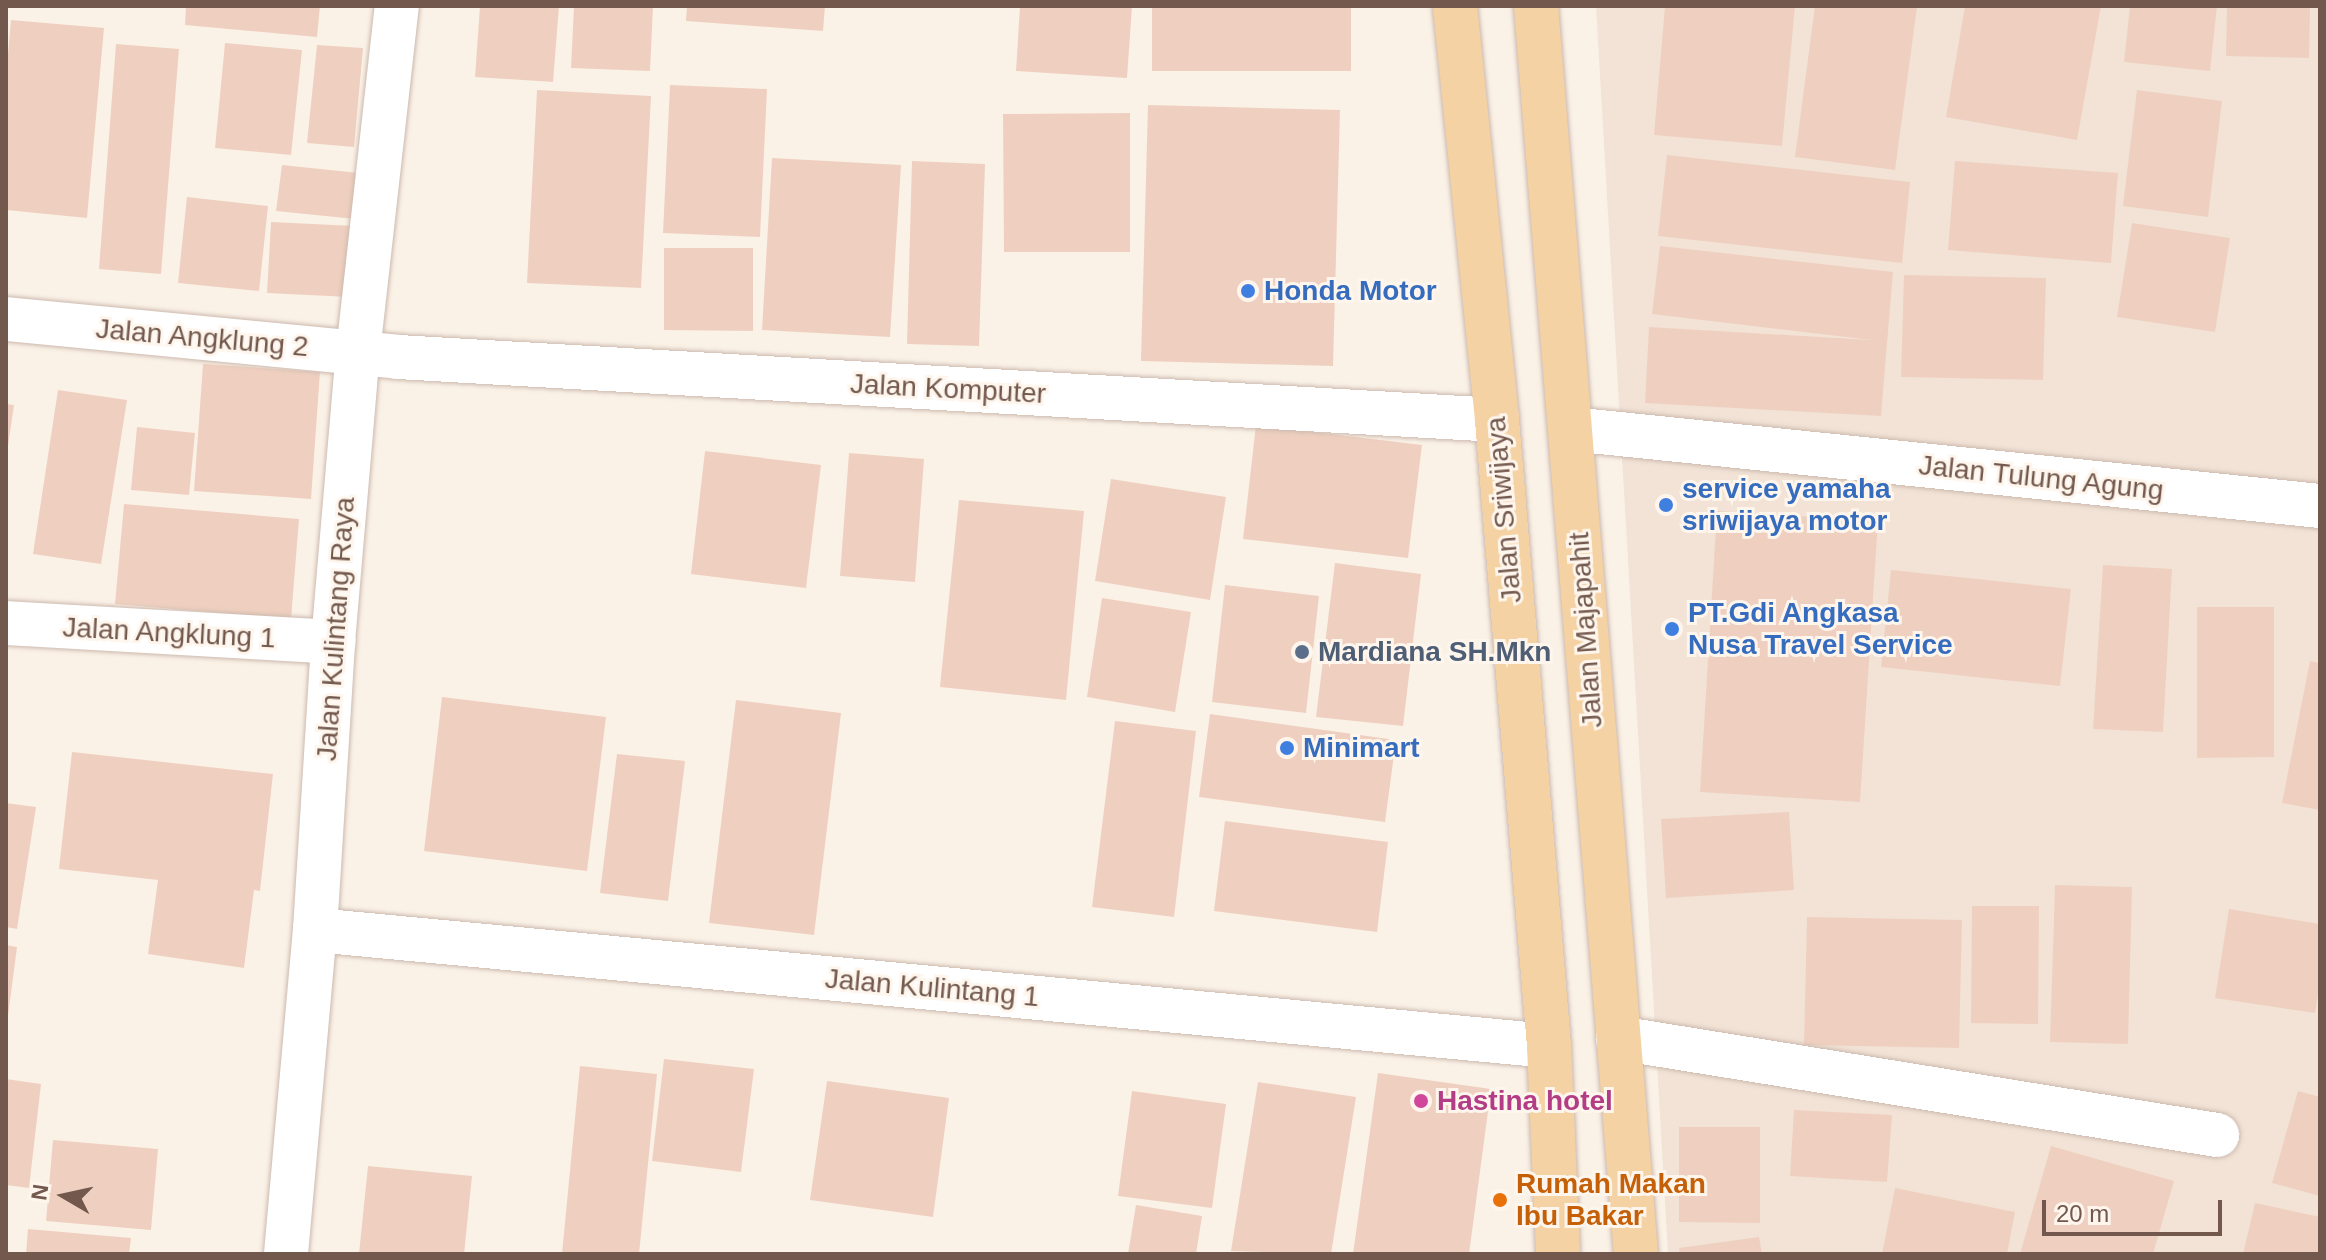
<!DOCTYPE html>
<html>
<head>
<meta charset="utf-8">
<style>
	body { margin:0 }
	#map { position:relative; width:2326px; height:1260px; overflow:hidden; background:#fbf2e7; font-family:Helvetica,sans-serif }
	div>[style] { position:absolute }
	.residential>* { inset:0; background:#f2e3d6 }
	.building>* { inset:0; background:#efd0c0 }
	.roads { filter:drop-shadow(0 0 2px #ccb9ae) drop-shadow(0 0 2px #ccb9ae) }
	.minor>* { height:44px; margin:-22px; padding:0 22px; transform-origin:22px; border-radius:22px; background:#fff }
	.primary>* { height:44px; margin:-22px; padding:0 22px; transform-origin:22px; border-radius:22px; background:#f5d2a4 }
	.dots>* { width:22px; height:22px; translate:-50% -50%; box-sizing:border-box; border:4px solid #fef6ed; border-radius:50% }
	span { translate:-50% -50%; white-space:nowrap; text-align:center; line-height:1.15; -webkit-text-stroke:6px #fef6ed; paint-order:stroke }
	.shop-label { font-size:28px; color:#366cbe; font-weight:700 }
	.left { translate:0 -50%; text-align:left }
	.street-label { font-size:28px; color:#73584d }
	.service-label { font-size:28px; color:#4e5e75; font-weight:700 }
	.hotel-label { font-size:28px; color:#b23c85; font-weight:700 }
	.food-label { font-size:28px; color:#c56008; font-weight:700 }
	.frame { position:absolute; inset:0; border:8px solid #73584d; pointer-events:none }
	.north { position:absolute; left:24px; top:1156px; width:80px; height:80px; -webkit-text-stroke:6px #fef6ed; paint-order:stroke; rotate:279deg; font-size:22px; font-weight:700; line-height:32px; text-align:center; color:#73584d }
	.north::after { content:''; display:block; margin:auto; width:28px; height:36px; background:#73584d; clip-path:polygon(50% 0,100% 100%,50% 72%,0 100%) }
	.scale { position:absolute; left:2042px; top:1200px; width:180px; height:36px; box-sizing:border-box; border:4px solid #73584d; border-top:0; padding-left:10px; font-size:24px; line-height:28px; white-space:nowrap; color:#73584d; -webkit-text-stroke:6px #fef6ed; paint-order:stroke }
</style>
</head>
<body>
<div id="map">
	<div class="residential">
		<i style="clip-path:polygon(1596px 6px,2320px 6px,2320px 1254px,1668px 1254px)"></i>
	</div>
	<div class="building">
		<i style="clip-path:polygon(186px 6px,320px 6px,317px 37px,185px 25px)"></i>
		<i style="clip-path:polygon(480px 6px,559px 6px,553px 82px,475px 77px)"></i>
		<i style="clip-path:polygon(574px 6px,653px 6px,650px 71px,571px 68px)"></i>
		<i style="clip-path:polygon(687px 6px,825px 6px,823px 31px,686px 21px)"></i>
		<i style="clip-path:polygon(1020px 6px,1132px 6px,1127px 78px,1016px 71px)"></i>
		<i style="clip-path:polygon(1152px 6px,1351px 6px,1351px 71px,1152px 71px)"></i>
		<i style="clip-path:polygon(1665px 6px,1795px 6px,1782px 146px,1654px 135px)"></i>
		<i style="clip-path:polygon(1815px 6px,1917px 7px,1895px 170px,1795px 157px)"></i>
		<i style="clip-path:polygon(1965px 6px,2101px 6px,2077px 140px,1946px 117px)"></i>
		<i style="clip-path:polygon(2130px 6px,2217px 6px,2210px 71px,2124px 62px)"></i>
		<i style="clip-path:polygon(2227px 6px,2310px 6px,2309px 58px,2226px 56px)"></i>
		<i style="clip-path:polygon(11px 20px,104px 28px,87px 218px,6px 210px,6px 77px)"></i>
		<i style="clip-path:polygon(225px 43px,302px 50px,291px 155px,215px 148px)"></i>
		<i style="clip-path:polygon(116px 44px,179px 49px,161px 274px,99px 269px)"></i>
		<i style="clip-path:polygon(317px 45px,363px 48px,354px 147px,307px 143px)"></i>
		<i style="clip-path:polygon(670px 85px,767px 89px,760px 237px,663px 233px)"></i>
		<i style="clip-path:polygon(537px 90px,651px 96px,641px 288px,527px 283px)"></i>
		<i style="clip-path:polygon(2137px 90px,2222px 101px,2208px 217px,2123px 206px)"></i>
		<i style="clip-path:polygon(1148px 105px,1340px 110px,1333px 366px,1141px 361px)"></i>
		<i style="clip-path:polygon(1130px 113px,1130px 252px,1004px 252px,1003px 114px)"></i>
		<i style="clip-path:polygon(1667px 155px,1910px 182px,1902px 263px,1658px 236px)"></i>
		<i style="clip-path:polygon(772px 158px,901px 165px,890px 337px,762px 330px)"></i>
		<i style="clip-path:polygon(912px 161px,985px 164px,979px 346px,907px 344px)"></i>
		<i style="clip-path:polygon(1955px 161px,2118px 173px,2111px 263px,1948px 250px)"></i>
		<i style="clip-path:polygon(282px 165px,359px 173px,355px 219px,276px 211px)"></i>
		<i style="clip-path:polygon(187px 197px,268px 206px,259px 291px,178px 283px)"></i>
		<i style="clip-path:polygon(271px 222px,355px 226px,350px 297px,267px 293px)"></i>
		<i style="clip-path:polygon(2132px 223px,2230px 238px,2215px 332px,2117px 317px)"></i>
		<i style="clip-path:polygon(1660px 246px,1893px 272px,1881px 416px,1645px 403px,1649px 327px,1872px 340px,1652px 314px)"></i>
		<i style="clip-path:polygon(664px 248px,753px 248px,753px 331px,664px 330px)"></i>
		<i style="clip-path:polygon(1904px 275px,2046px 278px,2043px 380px,1901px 377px)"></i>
		<i style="clip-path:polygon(203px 364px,320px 372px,311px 499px,194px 491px)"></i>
		<i style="clip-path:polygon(58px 390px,127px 400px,101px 564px,33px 554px)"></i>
		<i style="clip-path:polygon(6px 404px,14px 405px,8px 446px,6px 446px)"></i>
		<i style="clip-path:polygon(1256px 425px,1422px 445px,1408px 558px,1243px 539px)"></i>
		<i style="clip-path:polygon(137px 427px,195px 433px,189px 495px,131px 490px)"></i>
		<i style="clip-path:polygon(705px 451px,821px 465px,806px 588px,691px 574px)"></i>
		<i style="clip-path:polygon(849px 453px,924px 459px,915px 582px,840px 576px)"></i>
		<i style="clip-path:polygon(1111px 479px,1226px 497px,1210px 600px,1095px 581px)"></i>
		<i style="clip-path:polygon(959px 500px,1084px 511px,1066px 700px,940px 687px)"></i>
		<i style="clip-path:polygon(124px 504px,299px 519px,291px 619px,115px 604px)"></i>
		<i style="clip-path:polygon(1717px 511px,1878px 521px,1860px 802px,1700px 792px)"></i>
		<i style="clip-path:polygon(1335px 563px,1421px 574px,1403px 726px,1316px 717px)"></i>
		<i style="clip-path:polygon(2103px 565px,2172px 569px,2163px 732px,2093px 729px)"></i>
		<i style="clip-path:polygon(1891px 570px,2071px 589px,2060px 686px,1881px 667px)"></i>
		<i style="clip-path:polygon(1225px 585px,1319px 596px,1306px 713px,1212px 702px)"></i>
		<i style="clip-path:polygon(1102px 598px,1191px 612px,1175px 712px,1087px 697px)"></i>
		<i style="clip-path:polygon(2197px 607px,2274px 607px,2274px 757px,2197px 758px)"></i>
		<i style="clip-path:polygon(2310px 661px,2320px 663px,2320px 810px,2282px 803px)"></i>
		<i style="clip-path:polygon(442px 697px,606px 717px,587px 871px,424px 851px)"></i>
		<i style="clip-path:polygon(736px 700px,841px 713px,814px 935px,709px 923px)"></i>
		<i style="clip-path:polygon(1210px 714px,1396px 740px,1385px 822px,1199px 797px)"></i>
		<i style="clip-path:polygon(1115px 721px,1196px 731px,1174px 917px,1092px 907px)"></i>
		<i style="clip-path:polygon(72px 752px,273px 774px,260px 891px,254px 890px,244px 968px,148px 954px,158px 880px,59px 869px)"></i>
		<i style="clip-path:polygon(617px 754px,685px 761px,668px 901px,600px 893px)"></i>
		<i style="clip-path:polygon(6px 803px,36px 807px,17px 929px,6px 927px)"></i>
		<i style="clip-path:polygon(1789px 812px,1794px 890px,1666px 898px,1661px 819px)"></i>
		<i style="clip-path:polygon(1225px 821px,1388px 842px,1377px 932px,1214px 911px)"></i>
		<i style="clip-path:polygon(2055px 885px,2132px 887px,2128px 1044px,2050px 1042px)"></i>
		<i style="clip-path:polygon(1972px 906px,2039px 906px,2038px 1024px,1971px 1023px)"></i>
		<i style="clip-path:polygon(2229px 909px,2320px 924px,2320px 982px,2315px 1013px,2215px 998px)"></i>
		<i style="clip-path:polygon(1807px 917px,1962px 920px,1959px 1048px,1804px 1045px)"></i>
		<i style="clip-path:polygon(6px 945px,17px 947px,8px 1016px,6px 1016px)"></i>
		<i style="clip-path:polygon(664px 1059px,754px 1069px,741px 1172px,652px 1161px)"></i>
		<i style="clip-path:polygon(580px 1066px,657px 1074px,639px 1254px,562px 1254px)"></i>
		<i style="clip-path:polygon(1378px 1073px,1491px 1089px,1469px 1254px,1353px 1254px)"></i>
		<i style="clip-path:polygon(6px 1079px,41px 1084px,29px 1188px,6px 1185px)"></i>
		<i style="clip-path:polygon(827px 1081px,949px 1098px,933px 1217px,810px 1200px)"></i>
		<i style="clip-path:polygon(1258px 1082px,1356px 1097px,1331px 1254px,1231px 1251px)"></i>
		<i style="clip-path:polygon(1132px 1091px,1226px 1104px,1212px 1208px,1118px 1196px)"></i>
		<i style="clip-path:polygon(2298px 1091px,2320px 1097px,2320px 1196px,2272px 1183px)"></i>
		<i style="clip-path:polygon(1794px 1110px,1892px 1115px,1887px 1182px,1790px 1176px)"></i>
		<i style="clip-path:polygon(1679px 1127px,1760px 1127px,1760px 1223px,1679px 1222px)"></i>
		<i style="clip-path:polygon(53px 1140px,158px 1149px,151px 1230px,46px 1221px)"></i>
		<i style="clip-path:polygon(2051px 1146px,2174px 1181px,2153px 1254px,2020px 1254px)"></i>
		<i style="clip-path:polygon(368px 1166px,472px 1176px,464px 1254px,359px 1254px)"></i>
		<i style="clip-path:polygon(1895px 1188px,2015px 1212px,2007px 1254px,1882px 1254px)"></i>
		<i style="clip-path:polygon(2255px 1203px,2320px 1217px,2320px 1254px,2243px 1254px)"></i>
		<i style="clip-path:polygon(1136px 1205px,1202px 1216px,1196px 1254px,1128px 1254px)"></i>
		<i style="clip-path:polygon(28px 1229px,131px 1238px,129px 1254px,26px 1254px)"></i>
		<i style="clip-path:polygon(1759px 1237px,1762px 1254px,1680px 1254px,1679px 1248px)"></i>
	</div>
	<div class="roads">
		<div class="minor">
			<i style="left:6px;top:319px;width:394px;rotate:5.5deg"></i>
			<i style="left:398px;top:357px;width:1101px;rotate:3.28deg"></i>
			<i style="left:1571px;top:429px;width:753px;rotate:5.87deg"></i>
			<i style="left:6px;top:623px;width:328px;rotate:3.3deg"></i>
			<i style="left:315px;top:930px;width:1239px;rotate:5.37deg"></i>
			<i style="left:1618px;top:1038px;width:607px;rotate:9.2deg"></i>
			<i style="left:286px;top:1254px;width:325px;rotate:-84.9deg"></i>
			<i style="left:315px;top:930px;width:289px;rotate:-86.4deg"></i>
			<i style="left:333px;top:642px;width:291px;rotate:-85.1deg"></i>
			<i style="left:358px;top:352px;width:348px;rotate:-83.6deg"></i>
		</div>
		<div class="primary">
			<i style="left:1455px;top:6px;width:416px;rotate:84.2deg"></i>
			<i style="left:1497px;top:420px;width:628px;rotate:85.25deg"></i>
			<i style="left:1549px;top:1046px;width:208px;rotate:87.5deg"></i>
			<i style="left:1536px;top:6px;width:1252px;rotate:85.42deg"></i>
		</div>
	</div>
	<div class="dots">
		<i style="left:1248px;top:291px;background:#3f7fe0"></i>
		<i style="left:1666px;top:505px;background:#3f7fe0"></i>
		<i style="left:1672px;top:629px;background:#3f7fe0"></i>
		<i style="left:1302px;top:652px;background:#5c6f8a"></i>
		<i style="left:1287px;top:748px;background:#3f7fe0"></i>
		<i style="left:1421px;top:1101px;background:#d1479c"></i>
		<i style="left:1500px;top:1200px;background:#e8710a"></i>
	</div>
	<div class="shop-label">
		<span class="left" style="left:1264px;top:291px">Honda Motor</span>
		<span class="left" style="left:1682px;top:505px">service yamaha<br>sriwijaya motor</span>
		<span class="left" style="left:1688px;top:629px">PT.Gdi Angkasa<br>Nusa Travel Service</span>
		<span class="left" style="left:1303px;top:748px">Minimart</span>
	</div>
	<div class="street-label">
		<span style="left:202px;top:338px;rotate:5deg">Jalan Angklung 2</span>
		<span style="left:948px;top:389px;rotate:3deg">Jalan Komputer</span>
		<span style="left:2041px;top:478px;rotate:6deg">Jalan Tulung Agung</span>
		<span style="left:1504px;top:510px;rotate:-95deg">Jalan Sriwijaya</span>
		<span style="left:336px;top:629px;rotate:-86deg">Jalan Kulintang Raya</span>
		<span style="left:1586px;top:630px;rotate:-94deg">Jalan Majapahit</span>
		<span style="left:169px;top:633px;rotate:3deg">Jalan Angklung 1</span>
		<span style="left:932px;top:988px;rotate:5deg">Jalan Kulintang 1</span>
	</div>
	<div class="service-label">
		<span class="left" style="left:1318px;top:652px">Mardiana SH.Mkn</span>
	</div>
	<div class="hotel-label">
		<span class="left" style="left:1437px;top:1101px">Hastina hotel</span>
	</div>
	<div class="food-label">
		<span class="left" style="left:1516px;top:1200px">Rumah Makan<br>Ibu Bakar</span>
	</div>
	<div class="frame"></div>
	<div class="north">N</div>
	<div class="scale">20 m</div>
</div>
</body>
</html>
